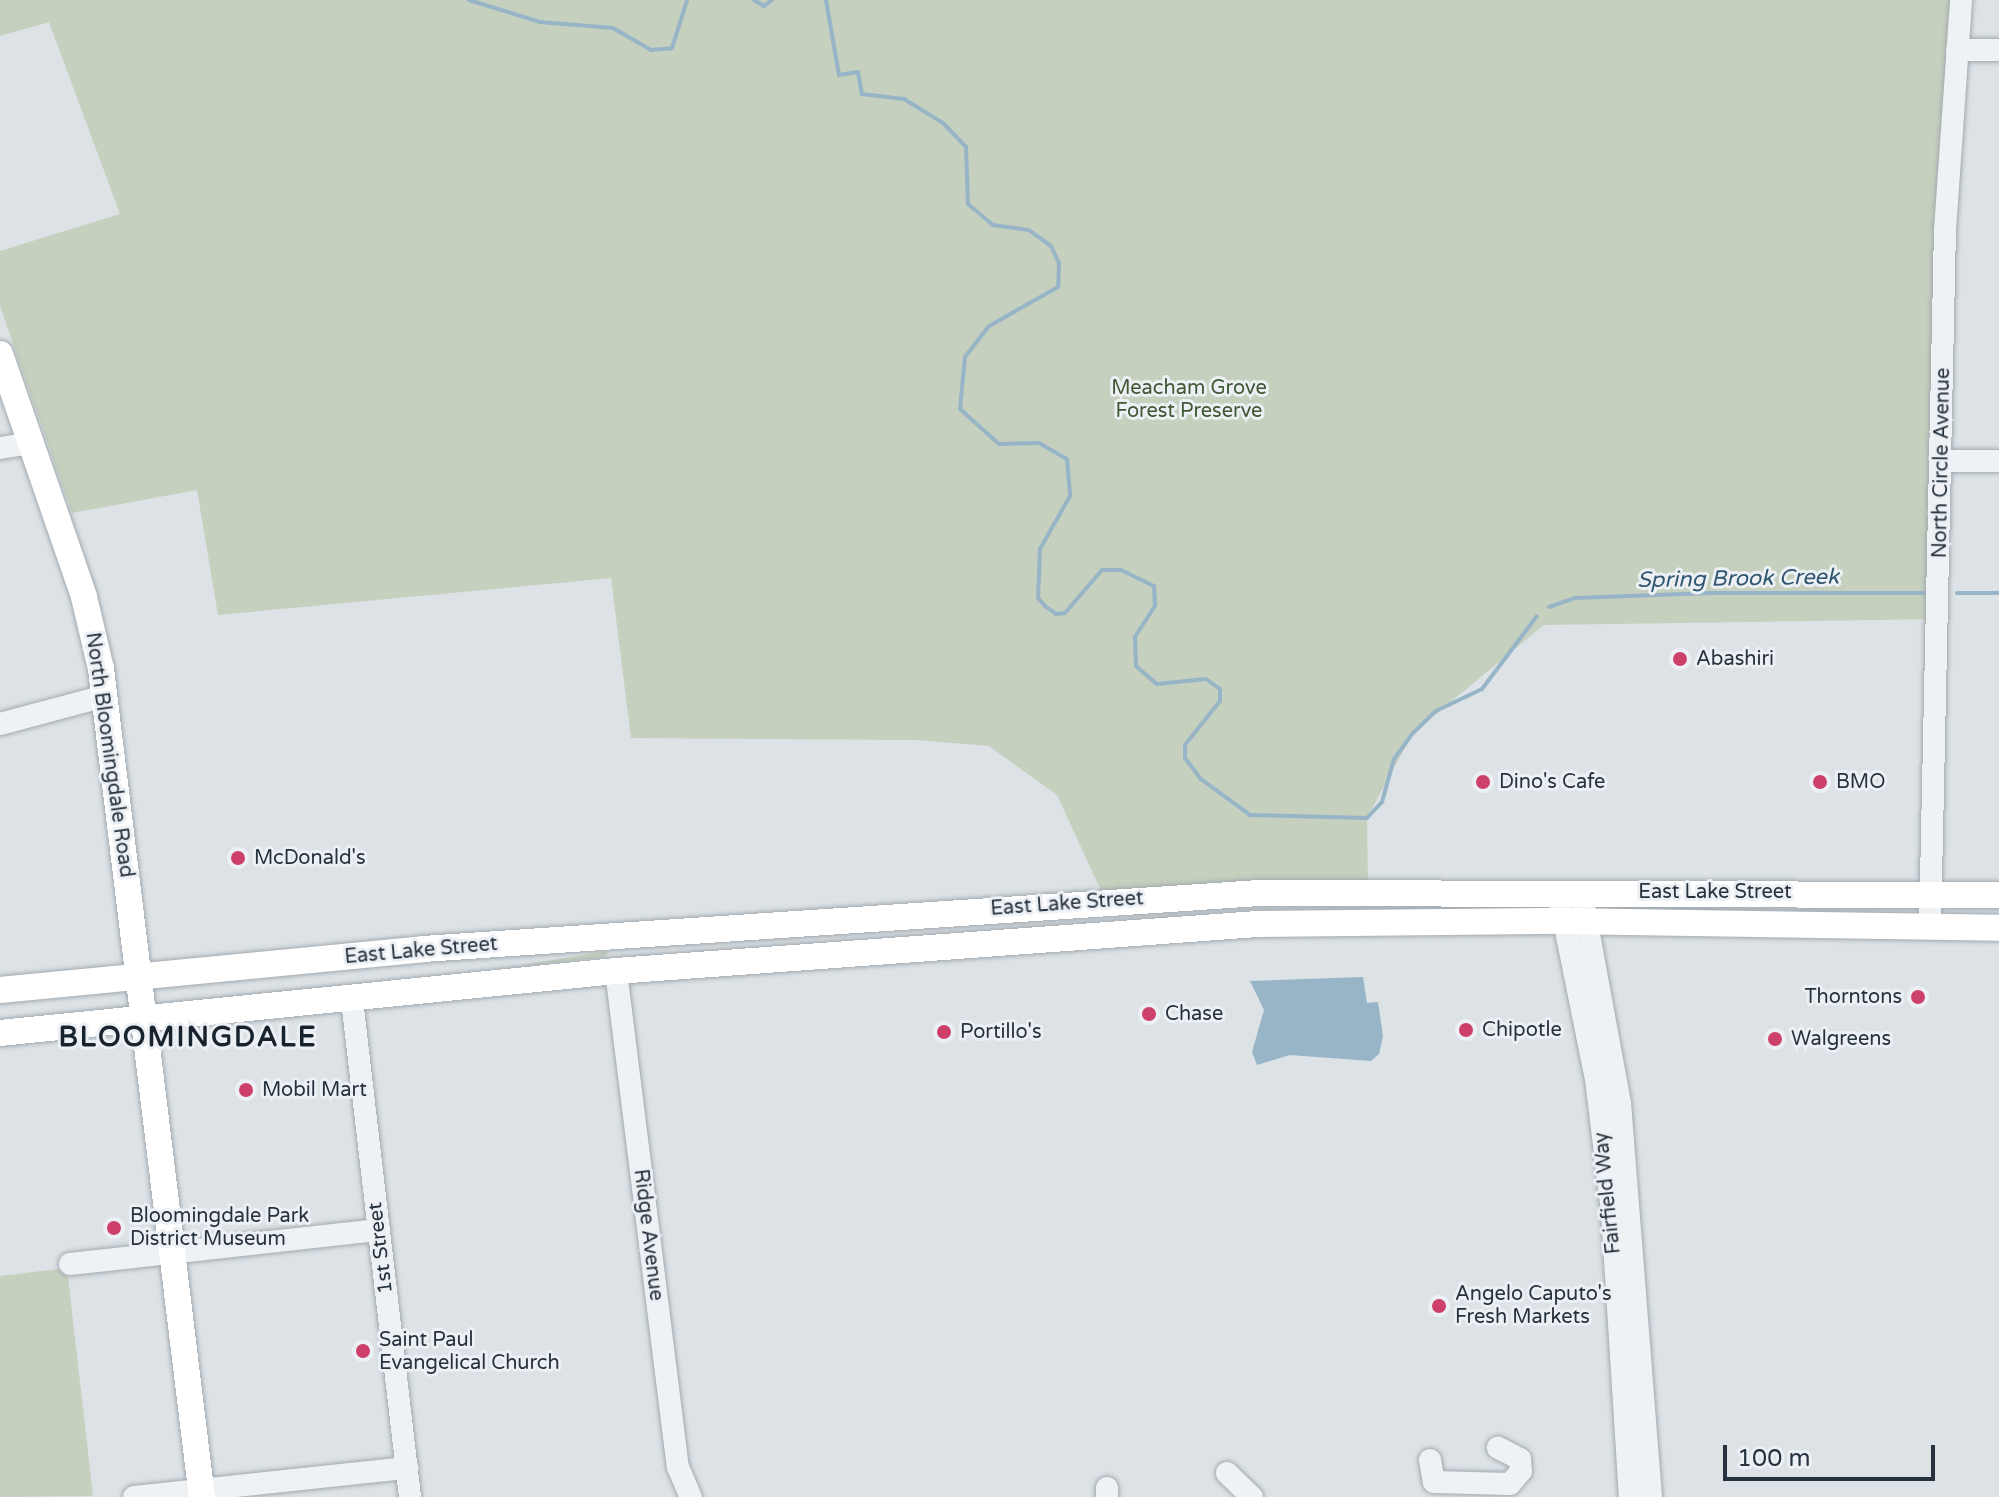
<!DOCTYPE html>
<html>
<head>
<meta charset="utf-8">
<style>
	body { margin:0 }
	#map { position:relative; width:1999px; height:1497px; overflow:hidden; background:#dce2e6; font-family:"Varela Round",sans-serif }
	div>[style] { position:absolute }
	.green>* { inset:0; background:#c5d0be }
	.water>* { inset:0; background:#97b5c7 }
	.stream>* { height:4px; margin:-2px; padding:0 2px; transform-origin:2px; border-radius:2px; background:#97b5c7 }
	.roads { filter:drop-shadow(0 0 2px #a2aab0) drop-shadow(0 0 2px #a2aab0) }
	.minor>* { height:22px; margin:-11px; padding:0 11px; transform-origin:11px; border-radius:11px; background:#eff2f5 }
	.major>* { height:26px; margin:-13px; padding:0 13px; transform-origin:13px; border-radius:13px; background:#fff }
	.dots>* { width:22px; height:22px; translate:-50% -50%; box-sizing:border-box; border:4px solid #ecf0f4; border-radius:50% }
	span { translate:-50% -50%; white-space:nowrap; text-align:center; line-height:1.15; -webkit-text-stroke:6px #ecf0f4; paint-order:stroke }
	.park-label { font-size:20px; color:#405834 }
	.street-label { font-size:20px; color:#26323d }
	.poi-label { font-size:20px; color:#26323d }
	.left { translate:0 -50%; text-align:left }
	.right { translate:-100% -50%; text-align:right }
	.water-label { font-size:22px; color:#315670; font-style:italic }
	.district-label { font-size:28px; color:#19232d; font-weight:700; letter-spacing:2px }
	.scale { position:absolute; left:1723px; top:1445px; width:212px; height:36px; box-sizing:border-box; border:4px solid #26323d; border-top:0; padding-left:10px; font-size:24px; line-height:28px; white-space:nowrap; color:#26323d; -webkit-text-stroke:6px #ecf0f4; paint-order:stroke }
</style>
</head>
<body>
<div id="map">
	<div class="green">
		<i style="clip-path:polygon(0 0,1960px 0,1939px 619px,1544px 625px,1413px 733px,1367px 818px,1368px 889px,1103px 895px,1057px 795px,989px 746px,918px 740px,631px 738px,611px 578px,218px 615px,197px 490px,72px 513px,0 306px,0 251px,120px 214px,49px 22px,0 36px)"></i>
		<i style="clip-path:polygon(608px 951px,606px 957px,522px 966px,522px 965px)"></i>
		<i style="clip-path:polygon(67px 1268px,93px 1496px,0 1497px,0 1276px)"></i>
	</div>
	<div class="water">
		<i style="clip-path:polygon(1363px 977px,1367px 1003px,1378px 1002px,1383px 1036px,1379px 1054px,1371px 1061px,1290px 1055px,1257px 1065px,1252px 1052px,1264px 1010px,1250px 981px)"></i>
	</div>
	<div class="stream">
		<i style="left:469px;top:0;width:74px;rotate:17.2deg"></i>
		<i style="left:540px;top:22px;width:73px;rotate:4.7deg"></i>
		<i style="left:613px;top:28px;width:44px;rotate:30.1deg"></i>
		<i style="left:651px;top:50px;width:21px;rotate:-5deg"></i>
		<i style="left:672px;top:48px;width:50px;rotate:-72.6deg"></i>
		<i style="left:754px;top:0;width:12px;rotate:31deg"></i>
		<i style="left:764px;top:6px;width:10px;rotate:-37deg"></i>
		<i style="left:826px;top:0;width:76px;rotate:80.2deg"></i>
		<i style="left:839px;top:75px;width:19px;rotate:-9deg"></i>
		<i style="left:858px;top:72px;width:22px;rotate:80deg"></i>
		<i style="left:862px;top:94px;width:42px;rotate:6.8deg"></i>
		<i style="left:904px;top:99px;width:46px;rotate:31.6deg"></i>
		<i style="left:943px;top:123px;width:33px;rotate:46deg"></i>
		<i style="left:966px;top:147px;width:57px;rotate:88deg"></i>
		<i style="left:968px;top:204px;width:33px;rotate:40deg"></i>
		<i style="left:993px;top:225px;width:36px;rotate:8deg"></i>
		<i style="left:1029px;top:230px;width:27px;rotate:36deg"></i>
		<i style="left:1051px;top:246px;width:19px;rotate:65deg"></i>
		<i style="left:1059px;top:263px;width:24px;rotate:92deg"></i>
		<i style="left:1058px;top:287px;width:79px;rotate:150.5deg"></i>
		<i style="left:989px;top:326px;width:39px;rotate:128deg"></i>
		<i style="left:965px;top:357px;width:52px;rotate:95.5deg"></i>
		<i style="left:960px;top:409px;width:52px;rotate:41.9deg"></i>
		<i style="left:999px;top:444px;width:40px;rotate:-1.4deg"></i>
		<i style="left:1039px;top:443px;width:32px;rotate:30deg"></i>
		<i style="left:1067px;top:459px;width:37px;rotate:85deg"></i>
		<i style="left:1070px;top:496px;width:61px;rotate:119.5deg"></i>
		<i style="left:1040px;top:549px;width:49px;rotate:92.3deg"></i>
		<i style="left:1038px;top:598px;width:11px;rotate:49deg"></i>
		<i style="left:1045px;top:606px;width:14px;rotate:36deg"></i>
		<i style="left:1056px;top:614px;width:9px;rotate:-6deg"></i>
		<i style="left:1065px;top:613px;width:57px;rotate:-49.3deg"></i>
		<i style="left:1102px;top:570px;width:19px"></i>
		<i style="left:1121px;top:570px;width:37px;rotate:26deg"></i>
		<i style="left:1154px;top:586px;width:20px;rotate:87deg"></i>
		<i style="left:1155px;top:606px;width:37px;rotate:123deg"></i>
		<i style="left:1135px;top:637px;width:29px;rotate:88deg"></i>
		<i style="left:1136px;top:666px;width:28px;rotate:41deg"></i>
		<i style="left:1157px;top:684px;width:49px;rotate:-5.8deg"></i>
		<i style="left:1206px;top:679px;width:17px;rotate:36deg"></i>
		<i style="left:1220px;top:689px;width:12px;rotate:90deg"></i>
		<i style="left:1220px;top:701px;width:56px;rotate:128.5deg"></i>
		<i style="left:1185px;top:745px;width:13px;rotate:90deg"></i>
		<i style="left:1185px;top:758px;width:26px;rotate:53deg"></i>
		<i style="left:1201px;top:779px;width:61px;rotate:36.3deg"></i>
		<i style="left:1250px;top:815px;width:117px;rotate:1.5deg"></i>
		<i style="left:1367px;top:818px;width:22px;rotate:-47deg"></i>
		<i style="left:1382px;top:802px;width:45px;rotate:-74.4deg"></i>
		<i style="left:1394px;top:759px;width:32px;rotate:-54deg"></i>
		<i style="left:1413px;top:733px;width:32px;rotate:-44deg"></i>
		<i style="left:1436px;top:711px;width:51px;rotate:-25.6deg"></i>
		<i style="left:1482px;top:689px;width:91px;rotate:-53deg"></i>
		<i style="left:1957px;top:593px;width:42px"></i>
		<i style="left:1549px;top:607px;width:28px;rotate:-19deg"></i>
		<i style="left:1575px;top:598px;width:136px;rotate:-2.1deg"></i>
		<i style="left:1711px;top:593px;width:217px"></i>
	</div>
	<div class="roads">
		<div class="minor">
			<i style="left:1957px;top:50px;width:42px"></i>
			<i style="left:0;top:448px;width:31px;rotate:-9deg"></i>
			<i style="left:1943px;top:461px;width:56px"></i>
			<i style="left:0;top:724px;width:109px;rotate:-14.9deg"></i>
			<i style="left:1561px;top:906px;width:177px;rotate:78.6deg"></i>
			<i style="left:1596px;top:1079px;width:134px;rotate:83.1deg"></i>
			<i style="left:1612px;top:1212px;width:286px;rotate:86.4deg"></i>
			<i style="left:1584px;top:907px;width:199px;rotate:79.6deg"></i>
			<i style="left:1620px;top:1103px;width:395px;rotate:85.5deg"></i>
			<i style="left:1930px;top:927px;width:697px;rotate:-88.77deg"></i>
			<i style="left:1945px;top:230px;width:231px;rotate:-86deg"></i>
			<i style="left:616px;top:971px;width:500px;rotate:82.9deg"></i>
			<i style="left:678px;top:1467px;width:33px;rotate:67deg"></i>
			<i style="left:352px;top:1000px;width:500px;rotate:83.34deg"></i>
			<i style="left:70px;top:1264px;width:311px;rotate:-6.3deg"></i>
			<i style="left:1430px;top:1460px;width:22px;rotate:80deg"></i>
			<i style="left:1434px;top:1482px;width:76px;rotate:1.5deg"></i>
			<i style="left:1510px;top:1484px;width:17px;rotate:-50deg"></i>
			<i style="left:1521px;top:1471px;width:12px;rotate:-95deg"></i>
			<i style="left:1520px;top:1459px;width:25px;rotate:-153deg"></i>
			<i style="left:1227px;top:1473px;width:35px;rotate:44deg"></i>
			<i style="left:134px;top:1497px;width:275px;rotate:-6.1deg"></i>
			<i style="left:1107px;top:1497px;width:9px;rotate:-90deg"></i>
		</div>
		<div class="major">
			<i style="left:0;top:354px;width:257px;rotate:70.9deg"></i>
			<i style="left:84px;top:597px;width:74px;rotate:76.7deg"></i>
			<i style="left:101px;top:669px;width:834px;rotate:83.05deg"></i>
			<i style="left:0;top:990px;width:425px;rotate:-5.5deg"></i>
			<i style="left:423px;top:949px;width:839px;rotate:-3.83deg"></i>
			<i style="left:1260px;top:893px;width:739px;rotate:0.16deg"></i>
			<i style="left:0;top:1033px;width:619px;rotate:-5.75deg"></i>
			<i style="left:616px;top:971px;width:643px;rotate:-4.19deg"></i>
			<i style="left:1257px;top:924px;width:306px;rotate:-0.6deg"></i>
			<i style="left:1563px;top:921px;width:436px;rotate:0.9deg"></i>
		</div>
	</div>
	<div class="dots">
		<i style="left:1680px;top:659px;background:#cd406a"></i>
		<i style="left:1483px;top:782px;background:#cd406a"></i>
		<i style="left:1820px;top:782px;background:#cd406a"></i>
		<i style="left:238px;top:858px;background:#cd406a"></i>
		<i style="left:1918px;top:997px;background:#cd406a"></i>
		<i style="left:1149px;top:1014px;background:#cd406a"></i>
		<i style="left:1466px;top:1030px;background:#cd406a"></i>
		<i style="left:944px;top:1032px;background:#cd406a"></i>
		<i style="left:1775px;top:1039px;background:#cd406a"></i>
		<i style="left:246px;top:1090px;background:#cd406a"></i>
		<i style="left:114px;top:1228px;background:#cd406a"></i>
		<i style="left:1439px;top:1306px;background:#cd406a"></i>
		<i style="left:363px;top:1351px;background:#cd406a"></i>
	</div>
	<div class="park-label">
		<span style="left:1189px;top:400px">Meacham Grove<br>Forest Preserve</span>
	</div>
	<div class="street-label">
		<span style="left:1942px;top:463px;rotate:-89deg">North Circle Avenue</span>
		<span style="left:109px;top:755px;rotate:82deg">North Bloomingdale Road</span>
		<span style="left:1715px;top:892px">East Lake Street</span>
		<span style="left:1067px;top:904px;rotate:-4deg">East Lake Street</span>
		<span style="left:421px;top:951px;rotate:-5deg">East Lake Street</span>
		<span style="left:1608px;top:1193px;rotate:-96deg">Fairfield Way</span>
		<span style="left:648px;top:1235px;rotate:83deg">Ridge Avenue</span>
		<span style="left:381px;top:1248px;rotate:-97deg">1st Street</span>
	</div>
	<div class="poi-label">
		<span class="left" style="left:1696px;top:659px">Abashiri</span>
		<span class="left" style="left:1499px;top:782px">Dino's Cafe</span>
		<span class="left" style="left:1836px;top:782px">BMO</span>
		<span class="left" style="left:254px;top:858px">McDonald's</span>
		<span class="right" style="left:1902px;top:997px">Thorntons</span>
		<span class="left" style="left:1165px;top:1014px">Chase</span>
		<span class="left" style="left:1482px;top:1030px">Chipotle</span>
		<span class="left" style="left:960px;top:1032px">Portillo's</span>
		<span class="left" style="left:1791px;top:1039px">Walgreens</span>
		<span class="left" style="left:262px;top:1090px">Mobil Mart</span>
		<span class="left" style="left:130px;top:1228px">Bloomingdale Park<br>District Museum</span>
		<span class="left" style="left:1455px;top:1306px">Angelo Caputo's<br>Fresh Markets</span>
		<span class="left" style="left:379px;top:1352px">Saint Paul<br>Evangelical Church</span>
	</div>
	<div class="water-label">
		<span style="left:1738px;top:579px;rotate:-1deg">Spring Brook Creek</span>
	</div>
	<div class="district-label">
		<span style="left:188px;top:1037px">BLOOMINGDALE</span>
	</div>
	<div class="scale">100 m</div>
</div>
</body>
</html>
